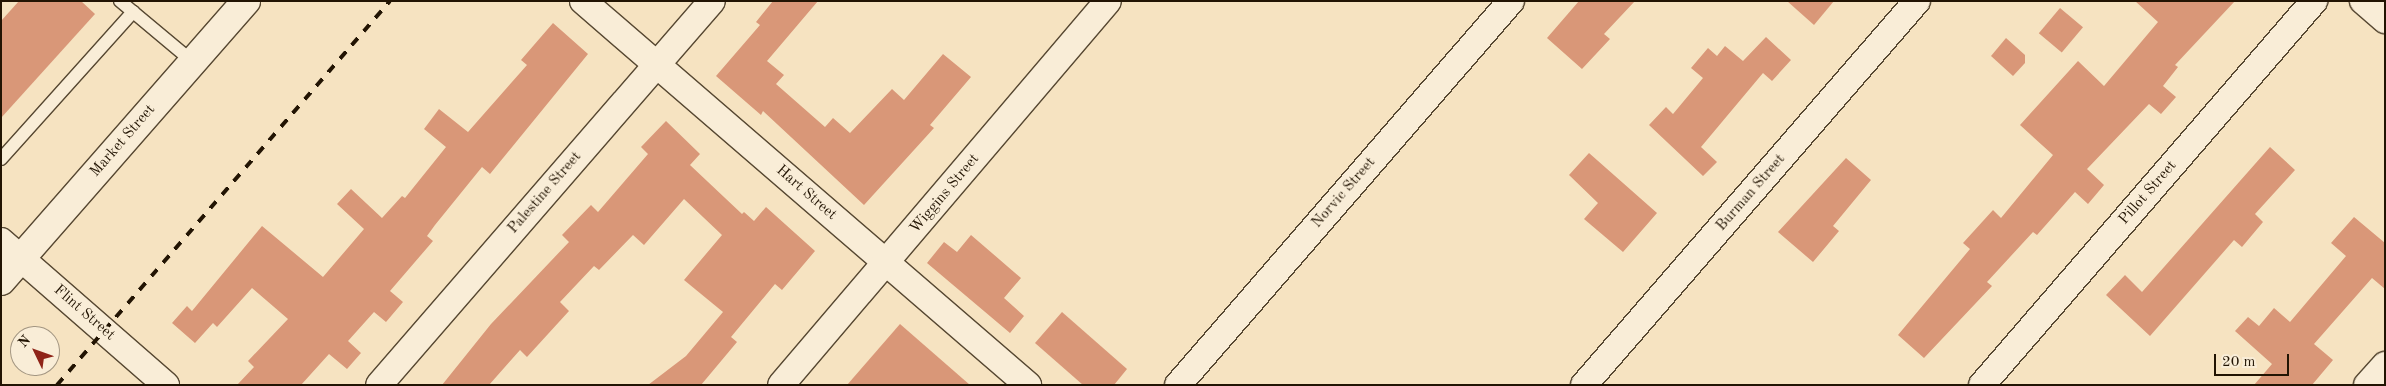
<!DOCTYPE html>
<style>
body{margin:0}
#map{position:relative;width:2386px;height:386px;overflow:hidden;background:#f6e3c1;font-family:"Old Standard TT",serif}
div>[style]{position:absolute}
.building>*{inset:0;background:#d99778;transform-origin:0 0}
.roads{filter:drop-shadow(1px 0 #574832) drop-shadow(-1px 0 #574832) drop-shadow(0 1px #574832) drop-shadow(0 -1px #574832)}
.lane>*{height:12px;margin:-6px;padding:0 6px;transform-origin:6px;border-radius:6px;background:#f9edd7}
.street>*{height:26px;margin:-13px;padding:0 13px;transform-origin:13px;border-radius:13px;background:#f9edd7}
.secondary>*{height:28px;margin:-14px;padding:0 14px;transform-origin:14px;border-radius:14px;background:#f9edd7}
.rail>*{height:4px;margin-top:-2px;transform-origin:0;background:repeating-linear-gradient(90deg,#221403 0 9px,transparent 0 18px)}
span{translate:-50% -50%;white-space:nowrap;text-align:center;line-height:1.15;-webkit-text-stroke:4.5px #f9edd7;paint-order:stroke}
.street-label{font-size:15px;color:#221403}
.frame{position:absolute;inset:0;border:2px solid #221403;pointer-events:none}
.north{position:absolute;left:10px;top:326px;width:50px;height:50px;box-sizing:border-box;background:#f9edd7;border:1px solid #a39682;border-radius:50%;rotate:312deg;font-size:14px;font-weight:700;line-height:20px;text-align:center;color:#221403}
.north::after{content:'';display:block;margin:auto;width:18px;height:22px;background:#8f2418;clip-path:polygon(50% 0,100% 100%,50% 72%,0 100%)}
.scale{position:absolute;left:2214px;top:354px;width:75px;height:22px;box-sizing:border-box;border:2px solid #221403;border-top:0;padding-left:6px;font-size:15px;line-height:18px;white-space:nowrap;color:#221403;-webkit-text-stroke:4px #f9edd7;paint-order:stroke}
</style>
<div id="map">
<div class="building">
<div style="clip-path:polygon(19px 1px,81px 1px,95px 14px,1px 118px,1px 21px)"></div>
<div style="clip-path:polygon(773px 1px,818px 1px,767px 61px,784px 75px,776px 84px,825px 127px,833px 118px,850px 133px,892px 89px,904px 100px,943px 54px,971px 77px,930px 125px,934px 128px,864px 205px,763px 111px,761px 115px,716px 76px,760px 25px,756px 22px)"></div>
<div style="clip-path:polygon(1579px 1px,1635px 1px,1604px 34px,1610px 39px,1582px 69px,1547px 38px)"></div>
<div style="clip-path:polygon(1787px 1px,1834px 1px,1814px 25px)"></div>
<div style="clip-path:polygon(2135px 1px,2235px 1px,2175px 65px,2178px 67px,2163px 86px,2176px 97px,2161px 114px,2149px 104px,2087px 169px,2104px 185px,2088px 204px,2075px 192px,2037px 235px,2033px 232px,1987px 282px,1992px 286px,1924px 358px,1898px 335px,1970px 249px,1963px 243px,1993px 210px,2001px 218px,2053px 155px,2020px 125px,2078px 61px,2104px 86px,2158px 22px)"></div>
<div style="left:2060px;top:8px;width:30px;height:33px;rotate:40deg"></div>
<div style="clip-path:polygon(553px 23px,588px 54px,490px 174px,482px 167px,435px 225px,427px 236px,433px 241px,390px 291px,403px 302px,386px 322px,374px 312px,348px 341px,361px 353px,347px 369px,329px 354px,301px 385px,237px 385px,254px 367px,248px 361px,288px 319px,252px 288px,217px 327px,213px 323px,195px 343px,172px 323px,187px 306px,192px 311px,262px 226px,323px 277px,364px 229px,337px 204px,351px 189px,382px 218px,402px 196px,405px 198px,446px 147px,424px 129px,439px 109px,468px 132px,527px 65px,521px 60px)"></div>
<div style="clip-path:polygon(1766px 37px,1791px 60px,1772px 81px,1763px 73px,1701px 147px,1717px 162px,1703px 176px,1649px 125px,1666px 107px,1673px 114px,1703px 78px,1691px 68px,1708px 48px,1717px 56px,1725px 46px,1743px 61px)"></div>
<div style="clip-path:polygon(2006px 38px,2025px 55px,2025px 63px,2013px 76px,1991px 56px)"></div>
<div style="clip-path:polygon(666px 121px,700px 154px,690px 165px,742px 214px,744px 212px,754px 221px,766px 207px,815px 251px,782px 290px,775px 284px,731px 337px,737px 342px,701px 385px,648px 385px,686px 356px,723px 312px,684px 280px,722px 235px,684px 199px,644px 245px,633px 235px,599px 270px,594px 266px,560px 302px,569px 311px,527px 357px,520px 350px,489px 385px,442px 385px,491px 324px,569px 242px,562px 235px,591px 205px,598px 212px,648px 154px,641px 147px)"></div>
<div style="clip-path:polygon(2270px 147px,2295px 170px,2255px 214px,2263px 222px,2242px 247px,2234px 240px,2150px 336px,2106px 295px,2125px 275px,2142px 292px)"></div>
<div style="clip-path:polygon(1589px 153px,1657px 213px,1623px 252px,1584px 219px,1598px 203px,1569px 175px)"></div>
<div style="clip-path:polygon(1846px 158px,1871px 180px,1833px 226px,1839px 231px,1813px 262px,1778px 232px)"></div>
<div style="clip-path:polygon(2354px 217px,2385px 243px,2385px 289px,2372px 278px,2314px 344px,2333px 360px,2312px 385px,2254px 385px,2272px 364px,2235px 331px,2248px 317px,2259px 326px,2274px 308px,2290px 322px,2346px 256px,2331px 243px)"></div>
<div style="clip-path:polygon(971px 235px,1021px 278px,1004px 298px,1024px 316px,1010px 333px,927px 263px,944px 242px,957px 252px)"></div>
<div style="clip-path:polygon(1062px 312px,1127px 369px,1114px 385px,1083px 385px,1035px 343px)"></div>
<div style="clip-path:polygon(900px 324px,970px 385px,847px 385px)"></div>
</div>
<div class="roads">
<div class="lane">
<div style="left:120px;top:1px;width:95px;rotate:39.9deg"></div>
<div style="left:1px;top:159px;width:198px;rotate:-48.1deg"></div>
</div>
<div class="street">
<div style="left:583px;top:1px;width:588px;rotate:40.79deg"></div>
<div style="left:2363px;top:1px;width:29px;rotate:41deg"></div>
<div style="left:1px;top:241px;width:219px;rotate:41.1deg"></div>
<div style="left:379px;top:385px;width:508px;rotate:-49.07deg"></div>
<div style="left:781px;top:385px;width:504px;rotate:-49.58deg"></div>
<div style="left:1178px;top:385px;width:508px;rotate:-49.07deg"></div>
<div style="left:1584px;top:385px;width:508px;rotate:-49.07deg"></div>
<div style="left:1982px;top:385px;width:508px;rotate:-49.15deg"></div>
<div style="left:2367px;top:385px;width:27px;rotate:-48deg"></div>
</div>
<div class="secondary">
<div style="left:1px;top:281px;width:372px;rotate:-48.8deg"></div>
</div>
</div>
<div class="rail">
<div style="left:57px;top:385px;width:508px;rotate:-49.07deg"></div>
</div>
<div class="street-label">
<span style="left:123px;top:141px;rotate:-49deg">Market Street</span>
<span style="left:545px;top:193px;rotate:-49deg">Palestine Street</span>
<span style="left:806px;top:193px;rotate:41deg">Hart Street</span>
<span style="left:1344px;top:193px;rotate:-49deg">Norvic Street</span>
<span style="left:1751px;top:193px;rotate:-49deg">Burman Street</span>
<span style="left:2148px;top:193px;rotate:-49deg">Pillot Street</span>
<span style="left:945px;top:194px;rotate:-50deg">Wiggins Street</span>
<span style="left:84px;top:313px;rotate:41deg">Flint Street</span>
</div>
<div class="frame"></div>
<div class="north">N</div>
<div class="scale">20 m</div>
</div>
